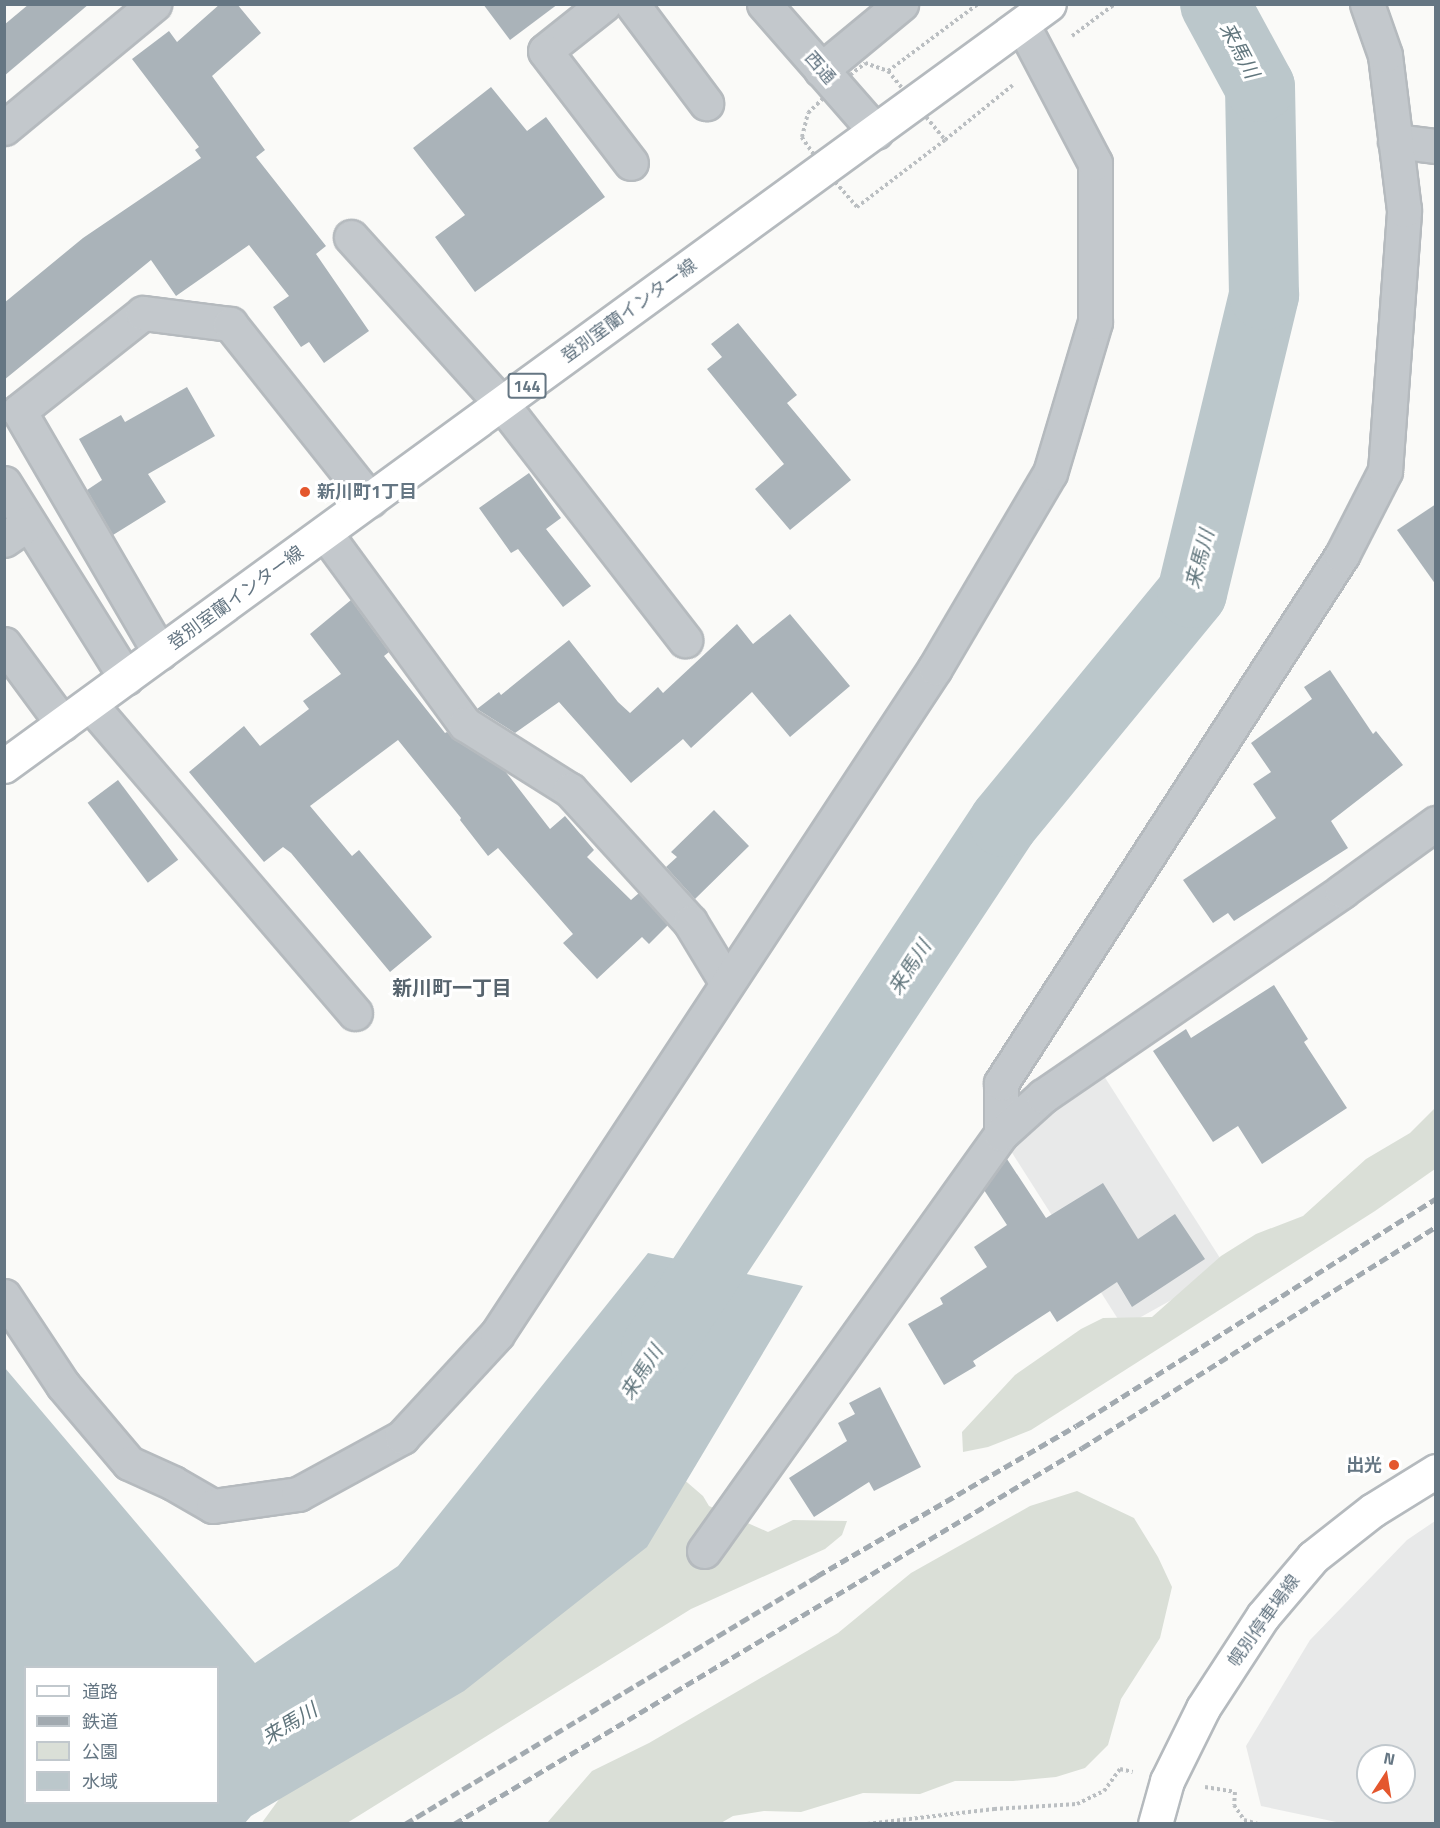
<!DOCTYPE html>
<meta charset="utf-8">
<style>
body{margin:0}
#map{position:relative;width:1440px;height:1828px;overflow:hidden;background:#fafaf8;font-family:"Titillium Web","Noto Sans JP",sans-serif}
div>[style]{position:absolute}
.built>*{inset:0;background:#e8e9e9}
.green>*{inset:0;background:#dadfd7}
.water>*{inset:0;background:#bbc7cb}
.river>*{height:70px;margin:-35px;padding:0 35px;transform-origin:35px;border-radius:35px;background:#bbc7cb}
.building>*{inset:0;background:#aab3b9;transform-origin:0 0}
.path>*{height:4px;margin-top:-2px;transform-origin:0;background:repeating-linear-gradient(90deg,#bbbfc2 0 3px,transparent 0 6px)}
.roads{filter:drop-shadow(2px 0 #b5babe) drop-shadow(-2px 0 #b5babe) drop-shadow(0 2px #b5babe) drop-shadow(0 -2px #b5babe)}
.minor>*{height:33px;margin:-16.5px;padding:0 16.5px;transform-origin:16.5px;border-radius:16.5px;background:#c3c8cc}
.major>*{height:33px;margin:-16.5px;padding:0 16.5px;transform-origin:16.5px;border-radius:16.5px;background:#fff}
.rail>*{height:4.5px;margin-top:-2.25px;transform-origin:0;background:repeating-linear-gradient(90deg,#a2aab0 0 9px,transparent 0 13.5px)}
.dots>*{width:16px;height:16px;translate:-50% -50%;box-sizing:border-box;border:3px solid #fff;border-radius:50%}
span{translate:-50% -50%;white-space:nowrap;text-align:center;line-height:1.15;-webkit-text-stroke:6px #fff;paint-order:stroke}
.shield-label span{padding:2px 4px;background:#fff;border:2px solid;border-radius:4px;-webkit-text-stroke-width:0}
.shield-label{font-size:16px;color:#657683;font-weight:700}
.street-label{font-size:18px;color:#657683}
.poi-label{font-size:18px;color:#657683;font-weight:700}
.left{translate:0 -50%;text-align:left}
.right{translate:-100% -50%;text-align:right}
.water-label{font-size:20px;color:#60757c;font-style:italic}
.neighbourhood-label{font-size:20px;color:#57646e;font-weight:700}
.frame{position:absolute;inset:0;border:6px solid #657683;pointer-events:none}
.legend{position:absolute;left:24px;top:1666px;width:195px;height:138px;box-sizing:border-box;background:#fff;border:2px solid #c1c8cd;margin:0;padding:8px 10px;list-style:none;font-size:18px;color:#657683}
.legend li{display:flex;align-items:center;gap:12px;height:30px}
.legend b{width:30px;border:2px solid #c1c8cd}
.north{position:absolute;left:1356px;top:1744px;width:60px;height:60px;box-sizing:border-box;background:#fff;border:2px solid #c1c8cd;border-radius:50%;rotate:12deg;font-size:16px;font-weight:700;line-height:24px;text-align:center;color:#657683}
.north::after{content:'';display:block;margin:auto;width:21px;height:27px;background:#e4572e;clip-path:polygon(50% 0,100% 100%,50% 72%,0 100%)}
</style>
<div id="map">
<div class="built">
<div style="clip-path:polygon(1104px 1076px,1227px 1269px,1123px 1327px,1009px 1148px,1022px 1131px)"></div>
<div style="clip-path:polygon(evenodd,1435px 1521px,1435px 1823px,1341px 1823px,1261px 1806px,1246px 1746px,1310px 1640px,1407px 1540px,1435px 1521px,1368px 1756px,1404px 1756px,1404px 1792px,1368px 1792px,1368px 1756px)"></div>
</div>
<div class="green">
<div style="clip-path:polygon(1435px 1108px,1435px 1169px,1375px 1211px,1031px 1430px,988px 1447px,963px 1452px,962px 1432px,1015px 1375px,1081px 1329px,1103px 1318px,1152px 1317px,1221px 1256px,1256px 1234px,1303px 1216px,1366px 1159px,1410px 1133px)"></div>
<div style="clip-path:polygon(674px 1471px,703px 1496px,709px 1506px,768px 1532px,793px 1520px,847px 1521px,842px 1535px,825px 1549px,691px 1609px,347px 1823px,261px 1824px,307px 1761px)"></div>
<div style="clip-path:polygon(1077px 1491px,1134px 1518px,1158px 1557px,1172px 1587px,1160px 1638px,1121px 1699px,1108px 1745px,1085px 1768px,1056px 1777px,1013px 1781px,955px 1781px,920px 1794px,863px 1793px,801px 1812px,764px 1811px,733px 1816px,721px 1823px,547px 1823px,592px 1771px,649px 1743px,838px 1633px,911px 1573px,1030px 1506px)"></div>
</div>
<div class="water">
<div style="clip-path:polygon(evenodd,648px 1253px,803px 1286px,647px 1547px,464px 1691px,251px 1816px,245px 1823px,5px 1823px,5px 1368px,255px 1663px,398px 1566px,648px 1253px,26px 1668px,218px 1668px,218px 1802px,26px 1802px,26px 1668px)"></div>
</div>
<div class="river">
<div style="left:656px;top:1348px;width:631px;rotate:-56.51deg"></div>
<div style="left:1004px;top:822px;width:296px;rotate:-50.6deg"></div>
<div style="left:1192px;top:593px;width:307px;rotate:-76.4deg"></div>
<div style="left:1264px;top:295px;width:208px;rotate:-91.1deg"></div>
<div style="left:1260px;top:87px;width:94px;rotate:-118.5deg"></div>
</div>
<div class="building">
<div style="clip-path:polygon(29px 4px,89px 4px,4px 76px,4px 25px)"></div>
<div style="clip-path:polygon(220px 4px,237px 4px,261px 33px,212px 76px,265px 150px,256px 157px,326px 246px,316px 254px,369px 331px,324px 363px,309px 342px,301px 347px,273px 307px,289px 296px,249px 245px,176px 296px,151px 260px,4px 380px,4px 303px,83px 238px,201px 158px,195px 150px,199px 147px,132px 59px,169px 31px,177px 42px)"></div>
<div style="clip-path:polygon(483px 4px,558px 4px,510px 40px)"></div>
<div style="clip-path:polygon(491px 87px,527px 131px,546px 117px,605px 197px,475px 292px,435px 237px,465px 215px,413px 148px)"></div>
<div style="clip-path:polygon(738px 323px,797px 395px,787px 403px,851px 480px,790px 530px,755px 489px,784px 464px,707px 369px,722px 357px,711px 344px)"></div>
<div style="clip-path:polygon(187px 387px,215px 436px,148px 474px,166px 502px,113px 535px,87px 490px,102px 480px,79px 439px,121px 415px,125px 422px)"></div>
<div style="clip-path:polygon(529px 473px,561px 518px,546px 529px,591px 586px,563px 607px,518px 549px,511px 553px,479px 508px)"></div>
<div style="clip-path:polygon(1436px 504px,1436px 585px,1397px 530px)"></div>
<div style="clip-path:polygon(351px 600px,389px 652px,384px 656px,445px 733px,447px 732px,455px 740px,505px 771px,550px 829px,565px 816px,594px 850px,587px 857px,631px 900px,639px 893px,668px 925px,649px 944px,642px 937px,597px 979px,563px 943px,573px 934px,498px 848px,488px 856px,460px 820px,461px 818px,398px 740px,310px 806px,352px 856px,359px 850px,432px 937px,390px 972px,291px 853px,283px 847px,264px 862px,189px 772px,244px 726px,260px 746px,309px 709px,303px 701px,341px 674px,310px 634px)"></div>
<div style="clip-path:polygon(790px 614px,850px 686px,790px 737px,752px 692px,691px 748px,683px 739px,631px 783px,559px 702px,515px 733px,477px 709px,499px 692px,501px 695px,569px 640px,618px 702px,630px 713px,658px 687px,663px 693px,737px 624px,753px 644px)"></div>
<div style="clip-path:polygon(1330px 670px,1373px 734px,1376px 731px,1403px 765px,1331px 821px,1348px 848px,1234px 921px,1228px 913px,1213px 923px,1183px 880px,1276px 818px,1253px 784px,1271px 772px,1251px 743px,1312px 699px,1304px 687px)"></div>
<div style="left:118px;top:780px;width:100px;height:38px;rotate:53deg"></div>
<div style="clip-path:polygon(714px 810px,749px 846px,695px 899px,666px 867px,677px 857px,671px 852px)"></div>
<div style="clip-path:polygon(1274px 985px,1308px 1039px,1304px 1042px,1347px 1108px,1262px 1164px,1238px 1126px,1213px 1142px,1153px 1051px,1186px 1029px,1191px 1038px)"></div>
<div style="clip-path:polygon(1007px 1159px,1046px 1218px,1103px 1183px,1138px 1239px,1175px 1214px,1205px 1259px,1132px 1307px,1117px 1282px,1057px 1322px,1050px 1311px,973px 1361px,976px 1366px,944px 1385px,908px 1324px,943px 1304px,940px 1298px,987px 1267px,974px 1247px,1007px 1225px,984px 1190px)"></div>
<div style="clip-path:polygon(880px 1387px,921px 1467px,874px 1491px,869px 1482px,814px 1517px,789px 1478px,847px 1441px,838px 1423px,855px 1414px,849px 1403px)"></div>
</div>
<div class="path">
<div style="left:1072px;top:36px;width:54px;rotate:-36.7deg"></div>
<div style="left:865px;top:63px;width:24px;rotate:19deg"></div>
<div style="left:888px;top:71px;width:89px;rotate:50.4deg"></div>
<div style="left:945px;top:140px;width:111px;rotate:142.7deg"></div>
<div style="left:857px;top:207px;width:50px;rotate:-131deg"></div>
<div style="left:824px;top:169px;width:39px;rotate:-125deg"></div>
<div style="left:802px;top:137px;width:25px;rotate:-76deg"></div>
<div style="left:808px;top:113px;width:39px;rotate:-44deg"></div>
<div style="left:836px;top:86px;width:37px;rotate:-38deg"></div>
<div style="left:888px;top:71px;width:112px;rotate:-36.7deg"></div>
<div style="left:945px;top:140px;width:87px;rotate:-39deg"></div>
<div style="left:1205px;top:1787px;width:30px;rotate:9deg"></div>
<div style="left:1235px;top:1792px;width:13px;rotate:94deg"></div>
<div style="left:1234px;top:1805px;width:18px;rotate:56deg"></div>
<div style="left:1244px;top:1820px;width:15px;rotate:16deg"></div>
<div style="left:867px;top:1824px;width:128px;rotate:-6.7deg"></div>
<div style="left:994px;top:1809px;width:83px;rotate:-3.4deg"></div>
<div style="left:1077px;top:1804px;width:30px;rotate:-26deg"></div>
<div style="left:1104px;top:1791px;width:27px;rotate:-54deg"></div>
<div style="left:1120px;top:1769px;width:13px;rotate:13deg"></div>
</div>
<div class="roads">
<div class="minor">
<div style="left:604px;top:4px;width:75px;rotate:141.5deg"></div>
<div style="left:545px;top:51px;width:141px;rotate:52.5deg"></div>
<div style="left:632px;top:4px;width:124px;rotate:53.2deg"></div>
<div style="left:764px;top:4px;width:170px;rotate:48.8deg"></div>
<div style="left:821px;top:70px;width:104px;rotate:-39.5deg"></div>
<div style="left:4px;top:128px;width:195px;rotate:-39.6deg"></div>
<div style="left:1395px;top:141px;width:41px;rotate:7deg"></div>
<div style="left:351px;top:237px;width:225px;rotate:47.9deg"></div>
<div style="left:502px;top:404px;width:299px;rotate:52.2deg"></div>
<div style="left:4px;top:483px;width:230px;rotate:58deg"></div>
<div style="left:325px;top:533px;width:237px;rotate:53.8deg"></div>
<div style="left:465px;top:724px;width:124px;rotate:32.2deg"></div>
<div style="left:570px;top:790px;width:178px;rotate:47.7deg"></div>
<div style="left:690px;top:922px;width:71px;rotate:58.8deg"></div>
<div style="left:4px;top:540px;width:29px;rotate:-35deg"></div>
<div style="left:4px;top:644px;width:99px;rotate:53.6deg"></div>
<div style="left:160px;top:653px;width:280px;rotate:-120.2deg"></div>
<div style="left:19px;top:411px;width:158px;rotate:-38.3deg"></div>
<div style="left:143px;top:313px;width:88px;rotate:7.2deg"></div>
<div style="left:230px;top:324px;width:225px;rotate:51.5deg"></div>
<div style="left:90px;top:704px;width:407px;rotate:49.4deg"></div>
<div style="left:1001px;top:1134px;width:51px;rotate:-90deg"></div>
<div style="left:1001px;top:1083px;width:629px;rotate:-57.14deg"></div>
<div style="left:1342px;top:555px;width:94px;rotate:-62.9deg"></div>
<div style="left:1385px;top:471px;width:262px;rotate:-85.8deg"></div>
<div style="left:1404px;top:210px;width:156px;rotate:-97deg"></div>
<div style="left:1385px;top:55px;width:54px;rotate:-109.4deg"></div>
<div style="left:4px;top:1296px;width:107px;rotate:56.5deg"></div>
<div style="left:63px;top:1385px;width:102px;rotate:49.8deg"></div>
<div style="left:129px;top:1463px;width:48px;rotate:24.4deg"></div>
<div style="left:173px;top:1483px;width:46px;rotate:29.9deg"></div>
<div style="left:213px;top:1506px;width:86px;rotate:-8deg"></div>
<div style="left:298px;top:1494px;width:119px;rotate:-28.7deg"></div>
<div style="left:402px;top:1437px;width:140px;rotate:-47.3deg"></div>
<div style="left:497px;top:1334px;width:797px;rotate:-56.67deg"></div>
<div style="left:935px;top:668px;width:226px;rotate:-59.5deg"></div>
<div style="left:1050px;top:473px;width:158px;rotate:-73.4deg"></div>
<div style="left:1095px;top:322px;width:159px;rotate:-90deg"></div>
<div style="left:1095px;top:163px;width:157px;rotate:-117.7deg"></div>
<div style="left:704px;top:1551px;width:512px;rotate:-54.54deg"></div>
<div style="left:1001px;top:1134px;width:57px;rotate:-42.1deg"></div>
<div style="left:1043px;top:1096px;width:363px;rotate:-34.4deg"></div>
<div style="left:1342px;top:891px;width:116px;rotate:-35.9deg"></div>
</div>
<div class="major">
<div style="left:4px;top:766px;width:1293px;rotate:-36.1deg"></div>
<div style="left:1155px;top:1824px;width:45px;rotate:-74.4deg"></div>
<div style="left:1167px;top:1781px;width:81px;rotate:-63.7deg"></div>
<div style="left:1203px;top:1708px;width:110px;rotate:-56.9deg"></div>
<div style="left:1263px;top:1616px;width:77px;rotate:-49.7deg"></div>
<div style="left:1313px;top:1557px;width:76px;rotate:-38.1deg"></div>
<div style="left:1373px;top:1510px;width:74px;rotate:-31.8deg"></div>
</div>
</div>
<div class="rail">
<div style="left:405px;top:1824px;width:481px;rotate:-31deg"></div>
<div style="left:817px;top:1576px;width:299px;rotate:-30.1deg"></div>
<div style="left:1076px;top:1426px;width:426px;rotate:-32.3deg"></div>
<div style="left:454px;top:1824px;width:732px;rotate:-30.91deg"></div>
<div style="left:1082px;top:1448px;width:417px;rotate:-32deg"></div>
</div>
<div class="dots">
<div style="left:305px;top:492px;background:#e4572e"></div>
<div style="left:1394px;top:1465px;background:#e4572e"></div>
</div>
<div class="shield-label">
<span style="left:527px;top:386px">144</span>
</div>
<div class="street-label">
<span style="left:820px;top:68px;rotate:49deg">西通</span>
<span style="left:629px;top:311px;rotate:-36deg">登別室蘭インター線</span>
<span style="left:236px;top:598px;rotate:-36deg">登別室蘭インター線</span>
<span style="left:1264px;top:1621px;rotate:-54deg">幌別停車場線</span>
</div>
<div class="poi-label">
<span class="left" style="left:317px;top:492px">新川町1丁目</span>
<span class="right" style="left:1382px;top:1465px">出光</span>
</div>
<div class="water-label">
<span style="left:1240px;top:50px;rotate:62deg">来馬川</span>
<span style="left:1199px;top:559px;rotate:-75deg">来馬川</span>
<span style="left:909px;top:967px;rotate:-57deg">来馬川</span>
<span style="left:641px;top:1372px;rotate:-57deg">来馬川</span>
<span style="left:289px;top:1723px;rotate:-31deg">来馬川</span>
</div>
<div class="neighbourhood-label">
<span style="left:452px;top:987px">新川町一丁目</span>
</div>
<div class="frame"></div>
<ul class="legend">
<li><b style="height:8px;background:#fff"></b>道路</li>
<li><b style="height:8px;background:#a2aab0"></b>鉄道</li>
<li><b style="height:16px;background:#dadfd7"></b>公園</li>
<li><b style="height:16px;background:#bbc7cb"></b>水域</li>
</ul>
<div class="north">N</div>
</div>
